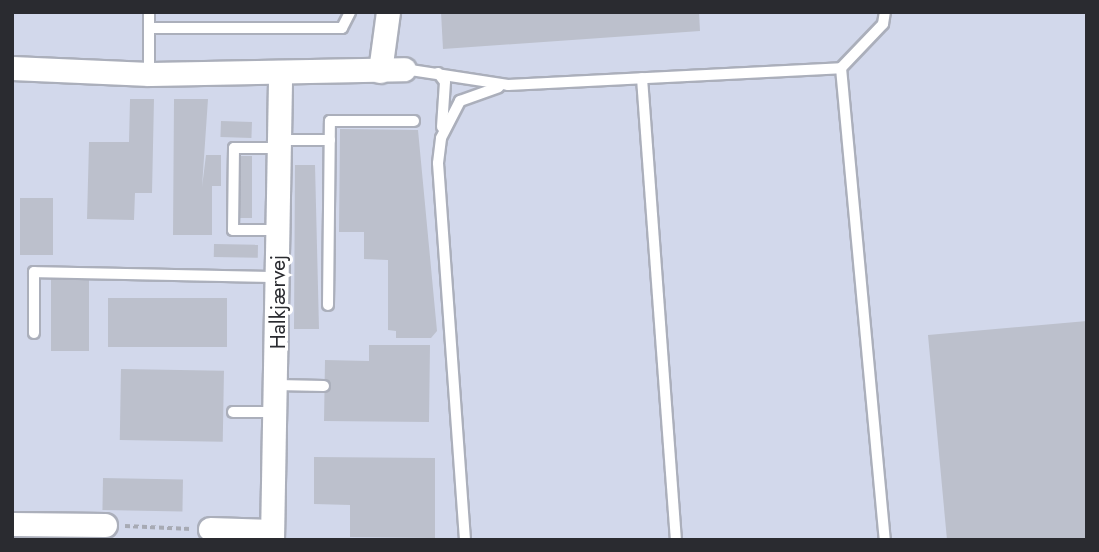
<!DOCTYPE html>
<meta charset="utf-8">
<style>
body{margin:0}
#map{position:relative;width:1099px;height:552px;overflow:hidden;background:#e0e4f1;font-family:Jost,sans-serif}
div>[style]{position:absolute}
.built>*{inset:0;background:#d2d8eb;transform-origin:0 0}
.building>*{inset:0;background:#bcc0cc;transform-origin:0 0}
.path>*{height:3.5px;margin-top:-1.75px;transform-origin:0;background:repeating-linear-gradient(90deg,#a7aab4 0 5px,transparent 0 8.5px)}
.roads{filter:drop-shadow(2px 0 #abafbb) drop-shadow(-2px 0 #abafbb) drop-shadow(0 2px #abafbb) drop-shadow(0 -2px #abafbb)}
.lane>*{height:10px;margin:-5px;padding:0 5px;transform-origin:5px;border-radius:5px;background:#fff}
.street>*{height:23px;margin:-11.5px;padding:0 11.5px;transform-origin:11.5px;border-radius:11.5px;background:#fff}
span{translate:-50% -50%;white-space:nowrap;text-align:center;line-height:1.15;-webkit-text-stroke:6px #fff;paint-order:stroke}
.street-label{font-size:21px;color:#2a2b30}
.frame{position:absolute;inset:0;border:14px solid #2a2b30;pointer-events:none}
</style>
<div id="map">
<div class="built">
<div style="left:12px;top:12px;width:1075px;height:528px"></div>
</div>
<div class="building">
<div style="clip-path:polygon(441px 12px,699px 12px,700px 31px,443px 49px)"></div>
<div style="clip-path:polygon(130px 99px,154px 99px,152px 193px,135px 193px,134px 220px,87px 219px,89px 142px,129px 142px)"></div>
<div style="clip-path:polygon(174px 99px,208px 99px,202px 187px,206px 155px,221px 155px,221px 186px,212px 186px,212px 235px,173px 235px)"></div>
<div style="left:221px;top:121px;width:31px;height:16px;rotate:2deg"></div>
<div style="clip-path:polygon(340px 129px,418px 130px,437px 331px,431px 338px,396px 338px,396px 331px,388px 330px,388px 260px,364px 259px,364px 232px,339px 232px)"></div>
<div style="left:239px;top:156px;width:13px;height:62px"></div>
<div style="clip-path:polygon(295px 165px,315px 165px,319px 329px,294px 329px)"></div>
<div style="left:20px;top:198px;width:33px;height:57px"></div>
<div style="left:214px;top:244px;width:44px;height:13px;rotate:1deg"></div>
<div style="left:51px;top:278px;width:38px;height:73px"></div>
<div style="left:108px;top:298px;width:119px;height:49px"></div>
<div style="clip-path:polygon(1087px 321px,1087px 540px,947px 540px,928px 335px)"></div>
<div style="clip-path:polygon(369px 345px,430px 345px,429px 422px,324px 421px,325px 360px,369px 361px)"></div>
<div style="left:121px;top:369px;width:103px;height:71px;rotate:1deg"></div>
<div style="clip-path:polygon(314px 457px,435px 458px,435px 538px,350px 537px,350px 505px,314px 504px)"></div>
<div style="left:103px;top:478px;width:80px;height:32px;rotate:1deg"></div>
</div>
<div class="path">
<div style="left:125px;top:526px;width:66px;rotate:2.6deg"></div>
</div>
<div class="roads">
<div class="lane">
<div style="left:149px;top:28px;width:193px"></div>
<div style="left:342px;top:28px;width:18px;rotate:-63deg"></div>
<div style="left:841px;top:68px;width:474px;rotate:84.7deg"></div>
<div style="left:404px;top:69px;width:105px;rotate:8.7deg"></div>
<div style="left:508px;top:85px;width:333px;rotate:-2.9deg"></div>
<div style="left:841px;top:68px;width:61px;rotate:-46.3deg"></div>
<div style="left:883px;top:24px;width:12px;rotate:-81deg"></div>
<div style="left:438px;top:73px;width:11px;rotate:52deg"></div>
<div style="left:445px;top:82px;width:45px;rotate:93.8deg"></div>
<div style="left:149px;top:74px;width:62px;rotate:-90deg"></div>
<div style="left:642px;top:78px;width:463px;rotate:85.8deg"></div>
<div style="left:279px;top:140px;width:51px"></div>
<div style="left:278px;top:230px;width:45px;rotate:180deg"></div>
<div style="left:233px;top:230px;width:82px;rotate:-89.3deg"></div>
<div style="left:234px;top:148px;width:45px"></div>
<div style="left:328px;top:305px;width:184px;rotate:-89.4deg"></div>
<div style="left:330px;top:121px;width:84px"></div>
<div style="left:34px;top:333px;width:61px;rotate:-90deg"></div>
<div style="left:34px;top:272px;width:244px;rotate:1.2deg"></div>
<div style="left:277px;top:385px;width:47px;rotate:1.2deg"></div>
<div style="left:233px;top:412px;width:41px"></div>
<div style="left:465px;top:540px;width:378px;rotate:-94.1deg"></div>
<div style="left:438px;top:163px;width:25px;rotate:-83deg"></div>
<div style="left:441px;top:138px;width:42px;rotate:-62.8deg"></div>
<div style="left:460px;top:101px;width:41px;rotate:-19.7deg"></div>
</div>
<div class="street">
<div style="left:12px;top:68px;width:137px;rotate:2.5deg"></div>
<div style="left:149px;top:74px;width:255px;rotate:-1.1deg"></div>
<div style="left:380px;top:71px;width:60px;rotate:-82.3deg"></div>
<div style="left:12px;top:524px;width:93px;rotate:0.6deg"></div>
<div style="left:210px;top:529px;width:62px;rotate:1.8deg"></div>
<div style="left:272px;top:540px;width:468px;rotate:-89deg"></div>
</div>
</div>
<div class="street-label">
<span style="left:278px;top:302px;rotate:-90deg">Halkjærvej</span>
</div>
<div class="frame"></div>
</div>
